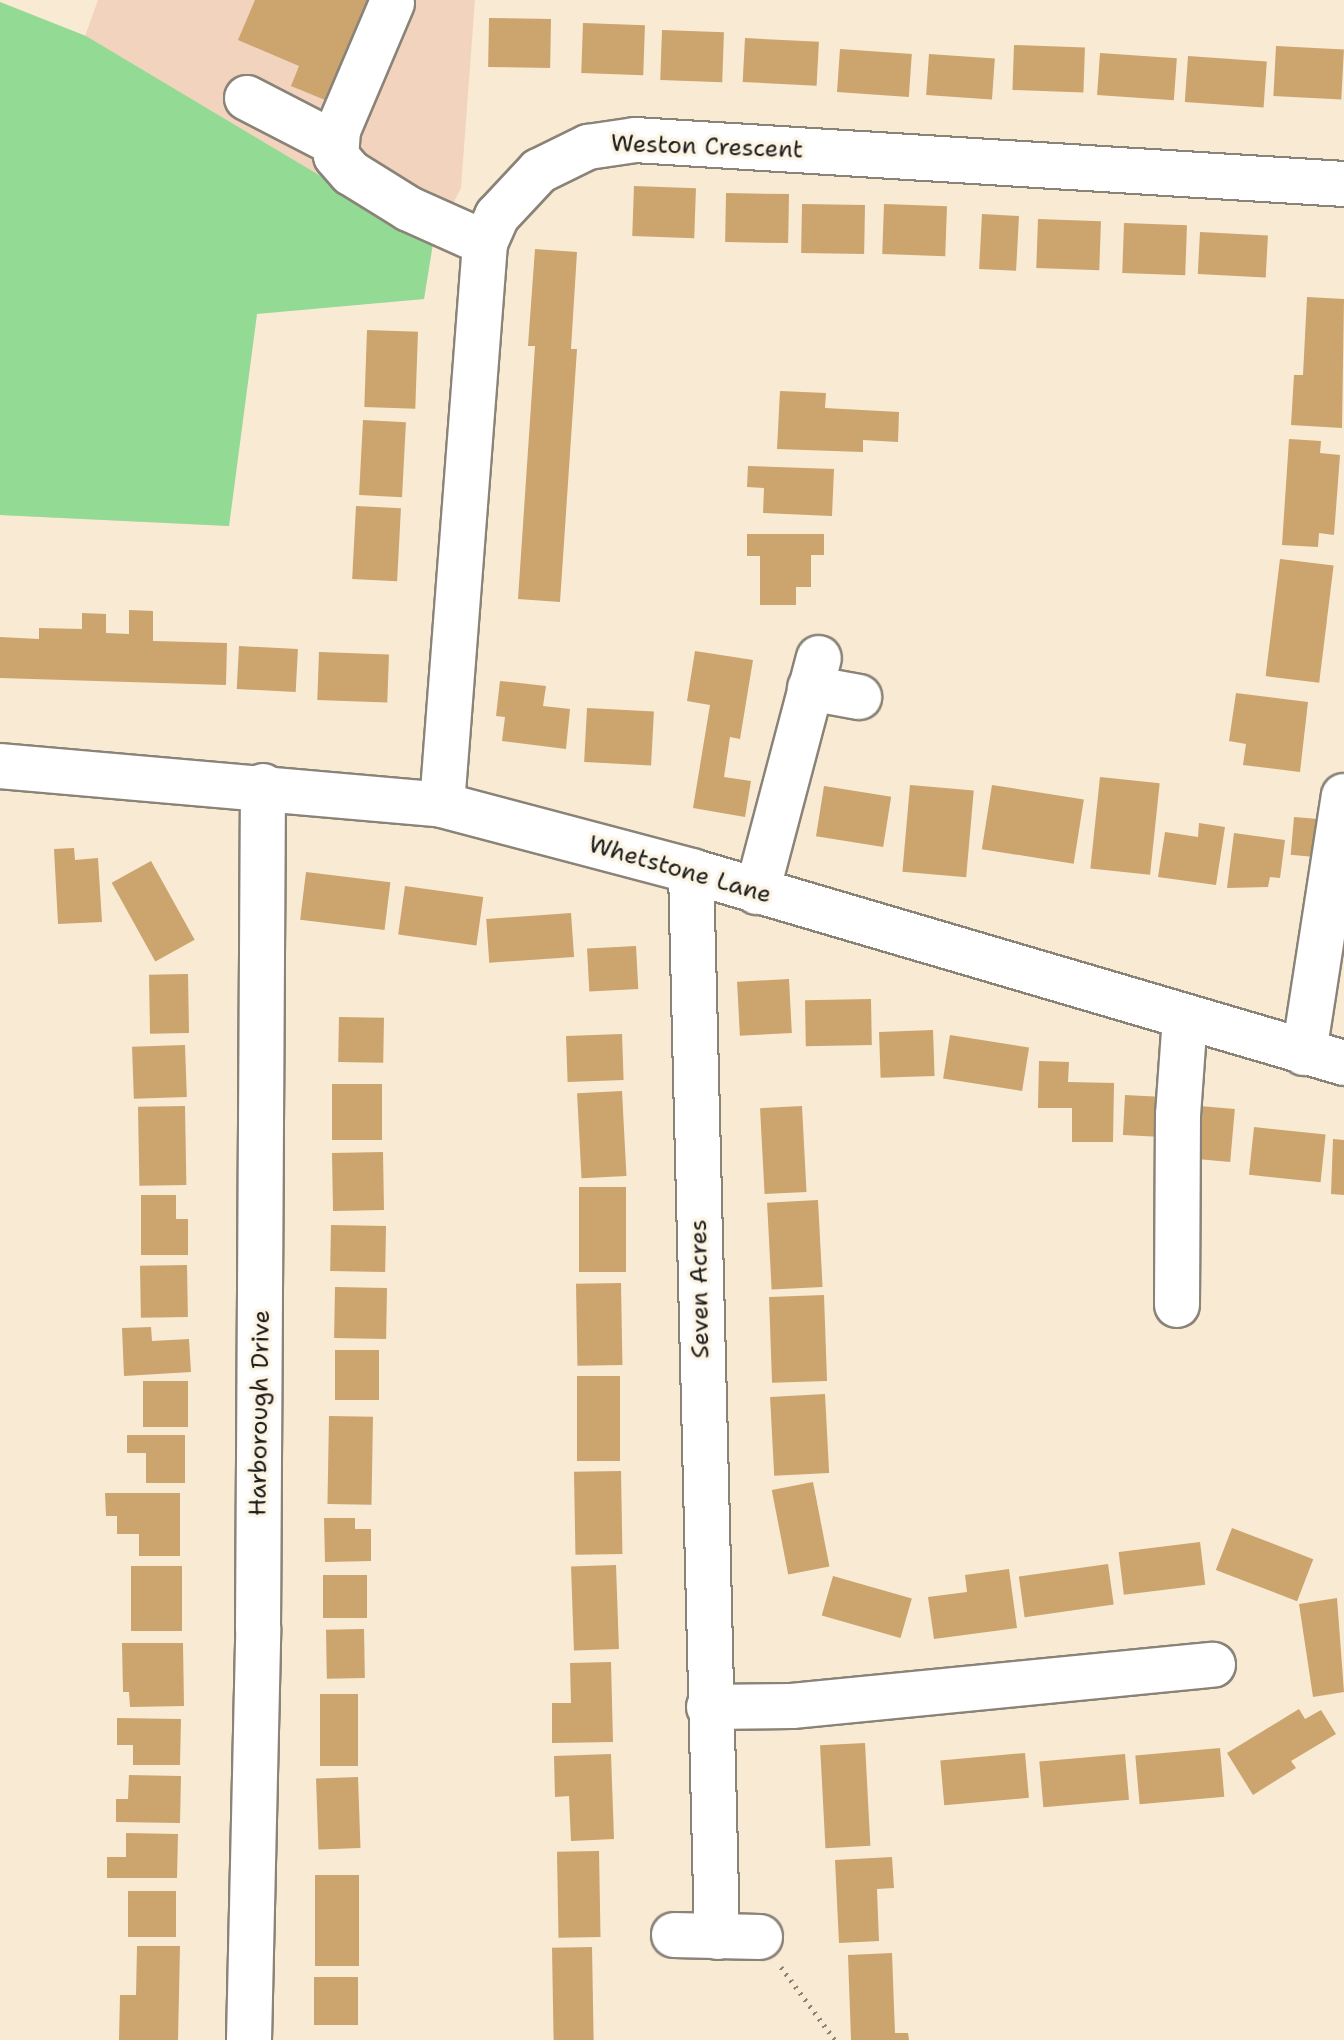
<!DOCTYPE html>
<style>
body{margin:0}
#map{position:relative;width:1344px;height:2040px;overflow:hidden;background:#f9ead4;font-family:"Shantell Sans",sans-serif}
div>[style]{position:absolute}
.built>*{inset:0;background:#f2d4be}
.green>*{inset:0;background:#93db95}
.building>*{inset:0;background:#cca46e;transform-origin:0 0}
.path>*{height:5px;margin-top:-2.5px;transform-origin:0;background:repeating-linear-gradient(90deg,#8a8378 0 2px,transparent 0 8px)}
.roads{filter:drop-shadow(2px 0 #8a8378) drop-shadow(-2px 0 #8a8378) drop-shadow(0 2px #8a8378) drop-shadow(0 -2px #8a8378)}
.minor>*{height:44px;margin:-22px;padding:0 22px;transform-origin:22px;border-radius:22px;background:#fff}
span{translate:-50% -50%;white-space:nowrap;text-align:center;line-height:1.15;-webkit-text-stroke:7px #fcf5e5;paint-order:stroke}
.street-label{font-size:24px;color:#1c1c1c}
</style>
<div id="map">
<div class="built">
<div style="clip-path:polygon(98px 0,475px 0,461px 188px,433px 243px,424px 299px,257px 313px,229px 526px,0 515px,0 2px,85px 36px)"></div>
</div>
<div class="green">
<div style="clip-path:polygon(0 2px,86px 36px,433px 243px,424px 299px,257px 314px,229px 526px,0 515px)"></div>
</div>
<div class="building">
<div style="clip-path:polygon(255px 0,367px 0,325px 100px,291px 86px,299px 66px,238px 40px)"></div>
<div style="left:489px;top:18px;width:62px;height:49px;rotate:1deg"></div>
<div style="left:583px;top:23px;width:62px;height:50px;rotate:2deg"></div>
<div style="left:662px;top:30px;width:62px;height:50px;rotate:2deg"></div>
<div style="left:745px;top:38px;width:74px;height:44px;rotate:3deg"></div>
<div style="left:1014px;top:45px;width:71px;height:45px;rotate:2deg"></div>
<div style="left:1276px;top:46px;width:68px;height:50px;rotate:3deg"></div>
<div style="left:840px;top:49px;width:72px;height:43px;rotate:4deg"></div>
<div style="left:1100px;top:53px;width:77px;height:42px;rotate:4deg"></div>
<div style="left:929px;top:54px;width:66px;height:41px;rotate:4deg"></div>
<div style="left:1188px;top:56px;width:79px;height:46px;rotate:4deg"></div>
<div style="left:634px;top:186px;width:62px;height:50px;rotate:2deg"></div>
<div style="left:726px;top:193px;width:63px;height:49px;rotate:1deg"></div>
<div style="left:802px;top:204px;width:63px;height:49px;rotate:1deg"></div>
<div style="left:884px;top:204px;width:63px;height:50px;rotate:2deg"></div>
<div style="left:982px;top:214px;width:37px;height:55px;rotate:3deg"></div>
<div style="left:1038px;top:219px;width:63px;height:49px;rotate:2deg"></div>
<div style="left:1124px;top:223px;width:63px;height:50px;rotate:2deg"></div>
<div style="left:1200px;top:232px;width:68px;height:42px;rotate:3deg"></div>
<div style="clip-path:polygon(535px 249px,577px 252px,571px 349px,577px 349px,560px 602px,518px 599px,535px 346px,528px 346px)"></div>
<div style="clip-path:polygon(1307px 297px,1344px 299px,1342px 428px,1291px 425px,1294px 375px,1303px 375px)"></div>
<div style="left:367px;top:330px;width:51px;height:77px;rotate:2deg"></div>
<div style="clip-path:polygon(780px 391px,826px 393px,825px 408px,899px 412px,898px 442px,863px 440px,863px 452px,777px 449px)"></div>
<div style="left:363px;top:420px;width:43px;height:75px;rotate:3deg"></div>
<div style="clip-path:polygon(1289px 439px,1321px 441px,1320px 453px,1340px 455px,1334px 535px,1319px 533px,1318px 547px,1282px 545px)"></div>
<div style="clip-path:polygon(748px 466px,834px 469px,832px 516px,763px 513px,764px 488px,747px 487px)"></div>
<div style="left:356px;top:506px;width:45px;height:73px;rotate:3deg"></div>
<div style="clip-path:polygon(747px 534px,824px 534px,824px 555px,811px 555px,811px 587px,796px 587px,796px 605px,760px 605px,760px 556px,747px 556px)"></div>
<div style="left:1280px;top:559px;width:54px;height:118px;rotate:7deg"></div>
<div style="clip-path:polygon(129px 610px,153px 611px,153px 641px,227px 643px,226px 685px,0 678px,0 637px,39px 639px,39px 628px,82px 629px,82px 613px,106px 614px,106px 633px,129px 634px)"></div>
<div style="left:239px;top:646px;width:59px;height:43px;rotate:3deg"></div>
<div style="clip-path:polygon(695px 651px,753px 660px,740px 739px,730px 737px,724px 777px,751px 781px,745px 817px,693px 808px,710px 705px,687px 701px)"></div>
<div style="left:319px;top:652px;width:70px;height:48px;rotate:2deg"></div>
<div style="clip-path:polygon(500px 681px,546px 686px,543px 706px,570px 709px,566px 749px,502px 741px,505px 717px,496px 716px)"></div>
<div style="clip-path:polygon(1236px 693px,1308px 702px,1300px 772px,1243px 765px,1246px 744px,1229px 741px)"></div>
<div style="left:587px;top:708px;width:67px;height:54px;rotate:3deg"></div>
<div style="left:1100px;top:777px;width:60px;height:92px;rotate:6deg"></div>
<div style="left:910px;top:785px;width:64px;height:87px;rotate:5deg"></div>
<div style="left:992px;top:785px;width:93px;height:65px;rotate:9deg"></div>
<div style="left:824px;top:786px;width:68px;height:51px;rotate:9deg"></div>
<div style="left:1294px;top:817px;width:24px;height:38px;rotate:5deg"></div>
<div style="clip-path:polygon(1199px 823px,1225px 827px,1216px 885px,1158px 877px,1165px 832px,1198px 837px)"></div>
<div style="clip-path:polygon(1234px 833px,1285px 840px,1280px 878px,1270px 877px,1268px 887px,1227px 888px)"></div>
<div style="clip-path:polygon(74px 848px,75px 860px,98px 858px,102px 922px,58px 924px,54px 849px)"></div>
<div style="left:151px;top:861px;width:90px;height:45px;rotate:61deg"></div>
<div style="left:306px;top:872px;width:85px;height:48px;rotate:7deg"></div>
<div style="left:405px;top:886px;width:79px;height:49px;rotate:8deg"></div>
<div style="left:571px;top:913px;width:44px;height:85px;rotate:86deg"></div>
<div style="left:636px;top:946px;width:43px;height:49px;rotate:87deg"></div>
<div style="left:188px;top:974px;width:59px;height:39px;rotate:89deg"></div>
<div style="left:789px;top:979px;width:54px;height:52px;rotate:87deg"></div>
<div style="left:871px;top:999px;width:46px;height:66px;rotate:89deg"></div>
<div style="left:339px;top:1017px;width:45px;height:45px;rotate:1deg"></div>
<div style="left:933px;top:1030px;width:46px;height:54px;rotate:88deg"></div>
<div style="left:622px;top:1034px;width:46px;height:56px;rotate:88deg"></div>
<div style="left:950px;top:1035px;width:80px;height:44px;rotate:9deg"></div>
<div style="left:185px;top:1045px;width:52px;height:53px;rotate:88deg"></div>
<div style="clip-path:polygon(1039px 1061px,1069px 1062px,1068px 1082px,1114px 1083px,1113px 1142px,1072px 1142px,1072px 1108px,1038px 1108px)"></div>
<div style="left:332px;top:1084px;width:50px;height:56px"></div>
<div style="left:622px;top:1091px;width:85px;height:45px;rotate:87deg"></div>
<div style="left:1125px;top:1095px;width:44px;height:40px;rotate:3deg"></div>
<div style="left:1188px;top:1105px;width:47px;height:53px;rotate:5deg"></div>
<div style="left:185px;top:1106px;width:79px;height:47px;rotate:89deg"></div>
<div style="left:802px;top:1106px;width:86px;height:42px;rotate:87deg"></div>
<div style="left:1254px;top:1127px;width:72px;height:48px;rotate:6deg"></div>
<div style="clip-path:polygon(1333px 1139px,1344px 1140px,1344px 1195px,1331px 1194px)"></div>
<div style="left:383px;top:1152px;width:58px;height:51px;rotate:89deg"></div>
<div style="left:626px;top:1187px;width:85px;height:47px;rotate:90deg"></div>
<div style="clip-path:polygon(141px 1195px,176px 1195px,176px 1219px,188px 1219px,188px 1255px,141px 1255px)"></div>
<div style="left:818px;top:1200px;width:87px;height:51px;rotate:87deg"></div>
<div style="left:331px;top:1225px;width:55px;height:46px;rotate:1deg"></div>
<div style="left:187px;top:1265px;width:52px;height:47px;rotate:89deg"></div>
<div style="left:621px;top:1283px;width:82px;height:45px;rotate:89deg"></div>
<div style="left:335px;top:1287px;width:52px;height:51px;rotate:1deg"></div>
<div style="left:824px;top:1295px;width:86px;height:55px;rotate:88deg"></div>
<div style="clip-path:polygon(151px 1327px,152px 1341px,189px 1339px,191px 1372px,124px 1376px,122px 1328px)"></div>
<div style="left:335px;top:1350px;width:44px;height:50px"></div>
<div style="left:577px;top:1376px;width:43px;height:85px"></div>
<div style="left:143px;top:1381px;width:45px;height:46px"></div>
<div style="left:825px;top:1394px;width:79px;height:55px;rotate:87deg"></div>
<div style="left:329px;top:1416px;width:44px;height:88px;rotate:1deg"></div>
<div style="clip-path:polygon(127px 1435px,185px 1435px,185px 1483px,146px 1483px,146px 1453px,127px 1453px)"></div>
<div style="left:621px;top:1471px;width:83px;height:47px;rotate:89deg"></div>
<div style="left:813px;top:1482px;width:86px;height:42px;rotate:79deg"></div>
<div style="clip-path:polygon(105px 1493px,180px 1493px,180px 1556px,139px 1556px,139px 1534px,117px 1534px,117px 1516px,106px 1516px)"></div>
<div style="clip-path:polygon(324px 1518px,355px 1518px,355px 1529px,371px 1529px,371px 1561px,325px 1562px)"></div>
<div style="left:1232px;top:1528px;width:87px;height:45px;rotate:21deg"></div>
<div style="left:1200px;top:1542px;width:43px;height:82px;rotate:83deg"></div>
<div style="left:1108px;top:1564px;width:41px;height:90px;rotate:82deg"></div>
<div style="left:616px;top:1565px;width:84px;height:45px;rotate:88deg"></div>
<div style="left:131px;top:1566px;width:51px;height:65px"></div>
<div style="clip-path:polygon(1009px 1569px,1017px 1628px,934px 1639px,928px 1597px,967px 1592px,965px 1575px)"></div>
<div style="left:323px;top:1575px;width:44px;height:43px"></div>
<div style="left:833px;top:1576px;width:82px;height:41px;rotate:16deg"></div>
<div style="clip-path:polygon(1337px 1598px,1344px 1692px,1313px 1697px,1299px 1604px)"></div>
<div style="left:364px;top:1629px;width:49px;height:38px;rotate:89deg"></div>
<div style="clip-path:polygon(122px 1643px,183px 1643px,184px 1706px,130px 1707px,129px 1692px,123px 1692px)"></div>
<div style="clip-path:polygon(611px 1662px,613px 1742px,552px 1743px,552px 1703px,571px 1703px,570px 1663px)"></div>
<div style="left:320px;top:1694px;width:38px;height:72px"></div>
<div style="clip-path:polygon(1299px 1709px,1305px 1719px,1321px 1710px,1336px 1734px,1291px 1761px,1296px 1768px,1253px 1795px,1227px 1753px)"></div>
<div style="clip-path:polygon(117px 1718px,181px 1719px,180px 1765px,133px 1765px,133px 1745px,117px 1745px)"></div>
<div style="left:865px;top:1743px;width:103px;height:45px;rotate:87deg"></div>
<div style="left:1220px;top:1748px;width:49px;height:85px;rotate:85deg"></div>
<div style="left:1025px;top:1753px;width:45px;height:85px;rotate:85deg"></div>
<div style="clip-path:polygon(611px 1754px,614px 1839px,571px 1841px,569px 1796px,555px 1797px,554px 1756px)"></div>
<div style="left:1125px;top:1754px;width:46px;height:86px;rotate:85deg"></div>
<div style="clip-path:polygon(129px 1775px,181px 1776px,180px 1823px,116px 1822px,116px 1799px,128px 1799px)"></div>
<div style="left:358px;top:1777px;width:71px;height:42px;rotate:88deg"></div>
<div style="clip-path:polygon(126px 1833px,178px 1834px,177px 1878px,107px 1878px,107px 1857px,126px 1857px)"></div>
<div style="left:599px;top:1851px;width:86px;height:42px;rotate:89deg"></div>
<div style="clip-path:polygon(892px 1857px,894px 1888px,877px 1889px,879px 1941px,839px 1943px,835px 1860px)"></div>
<div style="left:315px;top:1875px;width:44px;height:91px"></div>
<div style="left:128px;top:1891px;width:48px;height:46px"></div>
<div style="clip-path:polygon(137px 1946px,180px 1946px,178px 2040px,119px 2040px,120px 1995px,136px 1995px)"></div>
<div style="left:592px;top:1947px;width:93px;height:40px;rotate:89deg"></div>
<div style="clip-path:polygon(892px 1953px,895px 2033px,908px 2033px,909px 2040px,851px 2040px,848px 1955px)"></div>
<div style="left:314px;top:1977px;width:44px;height:48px"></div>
</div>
<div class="path">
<div style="left:781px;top:1967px;width:91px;rotate:53.5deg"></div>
</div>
<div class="roads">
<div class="minor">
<div style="left:392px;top:3px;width:138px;rotate:113deg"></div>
<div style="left:338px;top:130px;width:26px;rotate:94deg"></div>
<div style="left:336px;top:156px;width:23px;rotate:49deg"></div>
<div style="left:351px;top:173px;width:68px;rotate:31.8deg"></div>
<div style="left:409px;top:209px;width:83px;rotate:24.1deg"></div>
<div style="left:247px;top:98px;width:98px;rotate:27.3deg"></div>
<div style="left:810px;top:688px;width:50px;rotate:10.4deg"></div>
<div style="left:0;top:766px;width:444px;rotate:5deg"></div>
<div style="left:442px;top:805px;width:258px;rotate:14.8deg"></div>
<div style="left:691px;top:871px;width:681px;rotate:16.38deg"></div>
<div style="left:442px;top:805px;width:564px;rotate:-85.62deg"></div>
<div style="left:485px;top:243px;width:30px;rotate:-66deg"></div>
<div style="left:497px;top:216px;width:62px;rotate:-47deg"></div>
<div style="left:539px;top:171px;width:55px;rotate:-26.1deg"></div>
<div style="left:588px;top:147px;width:48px;rotate:-8.5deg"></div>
<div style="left:635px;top:140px;width:710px;rotate:3.55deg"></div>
<div style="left:691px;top:871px;width:1066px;rotate:88.6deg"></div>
<div style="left:757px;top:892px;width:242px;rotate:-75.2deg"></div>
<div style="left:1304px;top:1053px;width:260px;rotate:-81.2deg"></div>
<div style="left:1177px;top:1305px;width:190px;rotate:-89.7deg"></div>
<div style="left:1178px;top:1115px;width:97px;rotate:-85.9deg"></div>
<div style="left:709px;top:1707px;width:83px;rotate:-0.7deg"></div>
<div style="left:792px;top:1706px;width:423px;rotate:-5.6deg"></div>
<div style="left:674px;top:1935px;width:86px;rotate:1.3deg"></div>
<div style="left:249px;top:2040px;width:412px;rotate:-88.7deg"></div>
<div style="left:258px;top:1628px;width:842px;rotate:-89.66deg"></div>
</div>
</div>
<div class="street-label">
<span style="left:707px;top:147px;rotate:2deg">Weston Crescent</span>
<span style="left:680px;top:870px;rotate:16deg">Whetstone Lane</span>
<span style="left:700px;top:1289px;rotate:-91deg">Seven Acres</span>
<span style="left:260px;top:1413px;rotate:-89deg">Harborough Drive</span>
</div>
</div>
